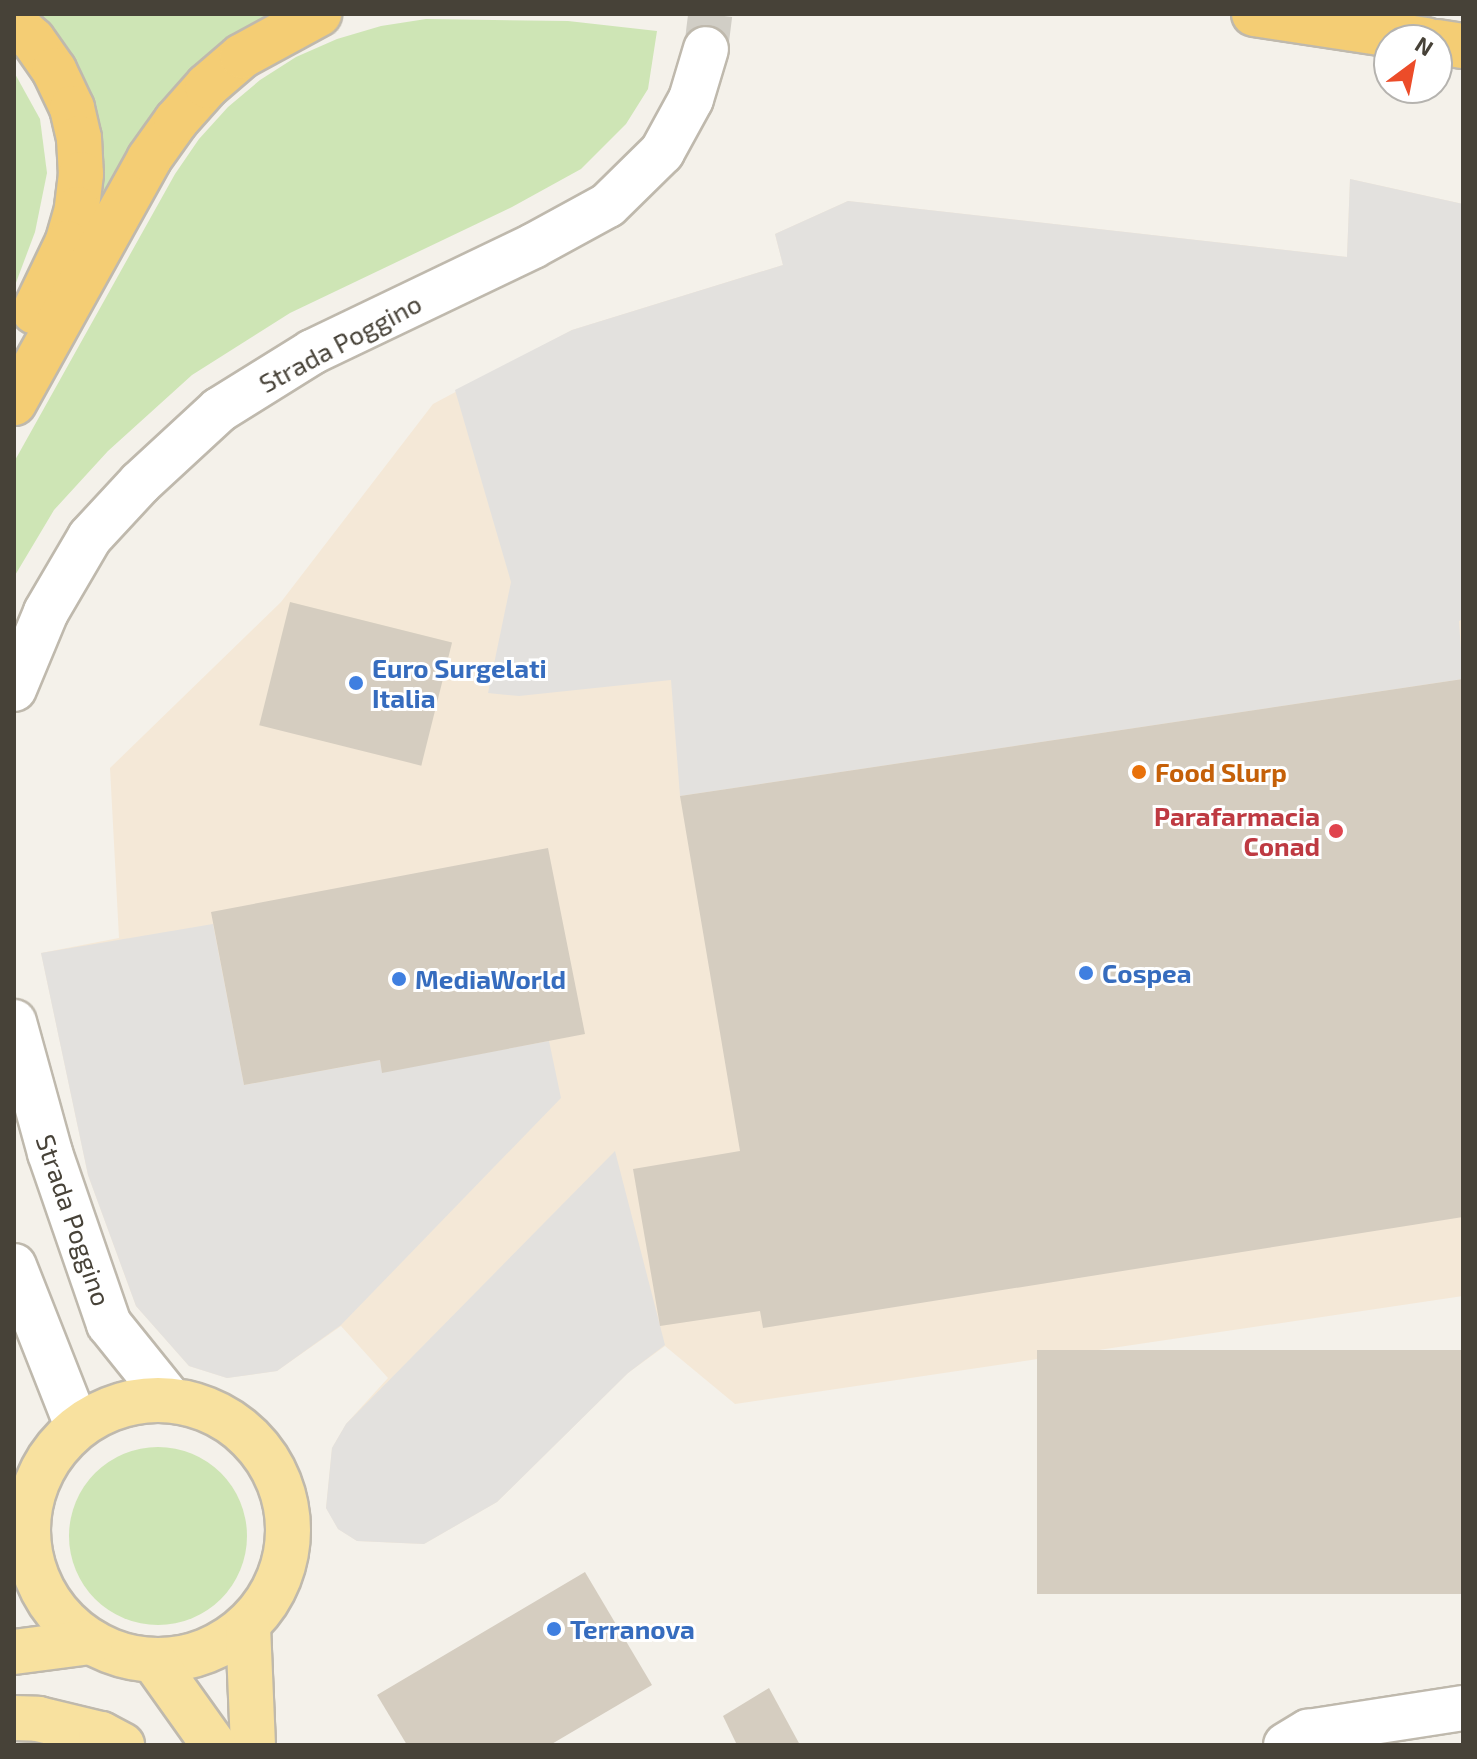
<!DOCTYPE html>
<style>
body{margin:0}
#map{position:relative;width:1477px;height:1759px;overflow:hidden;background:#f4f1ea;font-family:"Exo 2",sans-serif}
div>[style]{position:absolute}
.commercial>*{inset:0;background:#f4e8d7}
.green>*{inset:0;background:#cee5b5}
.round{border-radius:50%}
.parking>*{inset:0;background:#e3e1de}
.building>*{inset:0;background:#d5cdc0;transform-origin:0 0}
.minor-tunnel>*{height:44px;margin-top:-22px;transform-origin:0;background:repeating-linear-gradient(90deg,#d1cec6 0 44px,transparent 0 66px)}
.roads{filter:drop-shadow(2px 0 #bfb9ad) drop-shadow(-2px 0 #bfb9ad) drop-shadow(0 2px #bfb9ad) drop-shadow(0 -2px #bfb9ad)}
.minor>*{height:44px;margin:-22px;padding:0 22px;transform-origin:22px;border-radius:22px;background:#fff}
.major>*{height:44px;margin:-22px;padding:0 22px;transform-origin:22px;border-radius:22px;background:#f8e19f}
.major>.ring{margin:-22px;padding:0;box-sizing:content-box;background:none;border:44px solid #f8e19f;border-radius:50%}
.highway>*{height:44px;margin:-22px;padding:0 22px;transform-origin:22px;border-radius:22px;background:#f4cd74}
.dots>*{width:22px;height:22px;translate:-50% -50%;box-sizing:border-box;border:4px solid #fff;border-radius:50%}
span{translate:-50% -50%;white-space:nowrap;text-align:center;line-height:1.15;-webkit-text-stroke:6px #fff;paint-order:stroke}
.street-label{font-size:26px;color:#474238}
.shop-label{font-size:26px;color:#366cbe;font-weight:700}
.left{translate:0 -50%;text-align:left}
.food-label{font-size:26px;color:#c56008;font-weight:700}
.health-label{font-size:26px;color:#be3a42;font-weight:700}
.right{translate:-100% -50%;text-align:right}
.frame{position:absolute;inset:0;border:16px solid #474238;pointer-events:none}
.north{position:absolute;left:1373px;top:24px;width:80px;height:80px;box-sizing:border-box;background:#fff;border:2px solid #b5b3af;border-radius:50%;rotate:32deg;font-size:22px;font-weight:700;line-height:32px;text-align:center;color:#474238}
.north::after{content:'';display:block;margin:auto;width:28px;height:36px;background:#ec4c29;clip-path:polygon(50% 0,100% 100%,50% 72%,0 100%)}
</style>
<div id="map">
<div class="commercial">
<div style="clip-path:polygon(1350px 179px,1463px 204px,1463px 1296px,735px 1404px,665px 1346px,628px 1373px,497px 1502px,424px 1544px,357px 1541px,338px 1529px,326px 1508px,332px 1448px,346px 1424px,388px 1378px,341px 1326px,277px 1371px,227px 1378px,189px 1366px,136px 1306px,88px 1175px,41px 953px,119px 938px,110px 768px,281px 602px,433px 404px,572px 330px,783px 265px,775px 234px,848px 201px,1347px 257px)"></div>
</div>
<div class="green">
<div style="clip-path:polygon(37px 14px,273px 14px,231px 41px,99px 213px,104px 174px,94px 101px,73px 59px)"></div>
<div style="clip-path:polygon(426px 19px,568px 21px,657px 31px,648px 89px,626px 124px,581px 169px,512px 207px,290px 313px,192px 375px,108px 451px,54px 510px,14px 577px,14px 462px,175px 174px,199px 139px,228px 107px,260px 80px,296px 57px,337px 39px,381px 26px)"></div>
<div style="clip-path:polygon(14px 72px,40px 119px,47px 173px,35px 232px,14px 288px)"></div>
<div class="round" style="left:69px;top:1447px;width:178px;height:178px"></div>
</div>
<div class="parking">
<div style="clip-path:polygon(1350px 179px,1463px 204px,1463px 619px,1459px 621px,1463px 679px,680px 796px,671px 680px,519px 696px,488px 693px,511px 582px,455px 390px,572px 330px,783px 265px,775px 234px,848px 201px,1347px 257px)"></div>
<div style="clip-path:polygon(213px 924px,244px 1085px,380px 1060px,382px 1072px,549px 1041px,561px 1098px,341px 1325px,277px 1371px,227px 1378px,189px 1366px,136px 1306px,88px 1175px,41px 953px)"></div>
<div style="clip-path:polygon(615px 1151px,665px 1345px,628px 1373px,497px 1502px,424px 1544px,357px 1541px,338px 1529px,326px 1508px,332px 1448px,346px 1424px)"></div>
</div>
<div class="building">
<div style="left:290px;top:602px;width:167px;height:127px;rotate:14deg"></div>
<div style="clip-path:polygon(1463px 679px,1463px 1217px,763px 1328px,760px 1311px,660px 1326px,633px 1169px,740px 1151px,680px 796px)"></div>
<div style="clip-path:polygon(548px 848px,585px 1034px,382px 1073px,380px 1060px,244px 1085px,211px 912px)"></div>
<div style="left:1463px;top:1350px;width:244px;height:426px;rotate:90deg"></div>
<div style="clip-path:polygon(585px 1572px,652px 1685px,550px 1745px,407px 1745px,377px 1695px)"></div>
<div style="clip-path:polygon(769px 1688px,800px 1745px,737px 1745px,723px 1716px)"></div>
</div>
<div class="minor-tunnel">
<div style="left:706px;top:49px;width:35px;rotate:-83deg"></div>
</div>
<div class="roads">
<div class="minor">
<div style="left:14px;top:689px;width:83px;rotate:-67.4deg"></div>
<div style="left:46px;top:612px;width:87px;rotate:-59.6deg"></div>
<div style="left:90px;top:537px;width:74px;rotate:-47.2deg"></div>
<div style="left:140px;top:483px;width:108px;rotate:-42.7deg"></div>
<div style="left:219px;top:410px;width:110px;rotate:-31.9deg"></div>
<div style="left:312px;top:352px;width:245px;rotate:-25.6deg"></div>
<div style="left:533px;top:246px;width:85px;rotate:-28.7deg"></div>
<div style="left:608px;top:205px;width:76px;rotate:-44.5deg"></div>
<div style="left:662px;top:152px;width:60px;rotate:-61.3deg"></div>
<div style="left:691px;top:99px;width:52px;rotate:-73.3deg"></div>
<div style="left:14px;top:1022px;width:136px;rotate:74.6deg"></div>
<div style="left:50px;top:1153px;width:181px;rotate:71deg"></div>
<div style="left:109px;top:1324px;width:97px;rotate:51.2deg"></div>
<div style="left:14px;top:1266px;width:172px;rotate:68.5deg"></div>
<div style="left:1286px;top:1745px;width:26px;rotate:-31deg"></div>
<div style="left:1308px;top:1732px;width:157px;rotate:-8.8deg"></div>
</div>
<div class="major">
<div class="ring" style="left:28px;top:1400px;width:216px;height:216px"></div>
<div style="left:248px;top:1626px;width:119px;rotate:87.6deg"></div>
<div style="left:14px;top:1652px;width:77px;rotate:-7.5deg"></div>
<div style="left:154px;top:1661px;width:103px;rotate:54.5deg"></div>
<div style="left:14px;top:1718px;width:24px;rotate:2deg"></div>
<div style="left:38px;top:1719px;width:65px;rotate:13.4deg"></div>
<div style="left:101px;top:1734px;width:24px;rotate:28deg"></div>
</div>
<div class="highway">
<div style="left:1254px;top:14px;width:174px;rotate:8.6deg"></div>
<div style="left:14px;top:23px;width:25px;rotate:42deg"></div>
<div style="left:33px;top:40px;width:37px;rotate:55deg"></div>
<div style="left:54px;top:70px;width:42px;rotate:64.7deg"></div>
<div style="left:72px;top:108px;width:31px;rotate:77deg"></div>
<div style="left:79px;top:138px;width:36px;rotate:87deg"></div>
<div style="left:81px;top:174px;width:35px;rotate:97deg"></div>
<div style="left:77px;top:209px;width:35px;rotate:106deg"></div>
<div style="left:67px;top:243px;width:76px;rotate:115.6deg"></div>
<div style="left:1437px;top:42px;width:26px;rotate:9deg"></div>
<div style="left:14px;top:403px;width:279px;rotate:-61deg"></div>
<div style="left:149px;top:159px;width:47px;rotate:-54.6deg"></div>
<div style="left:176px;top:121px;width:47px;rotate:-48.5deg"></div>
<div style="left:207px;top:86px;width:46px;rotate:-40.6deg"></div>
<div style="left:242px;top:56px;width:88px;rotate:-28.6deg"></div>
</div>
</div>
<div class="dots">
<div style="left:356px;top:683px;background:#3f7fe0"></div>
<div style="left:1139px;top:772px;background:#e8710a"></div>
<div style="left:1336px;top:831px;background:#e0444e"></div>
<div style="left:1086px;top:973px;background:#3f7fe0"></div>
<div style="left:399px;top:979px;background:#3f7fe0"></div>
<div style="left:554px;top:1629px;background:#3f7fe0"></div>
</div>
<div class="street-label">
<span style="left:340px;top:343px;rotate:-28deg">Strada Poggino</span>
<span style="left:74px;top:1220px;rotate:71deg">Strada Poggino</span>
</div>
<div class="shop-label">
<span class="left" style="left:372px;top:683px">Euro Surgelati<br>Italia</span>
<span class="left" style="left:1102px;top:973px">Cospea</span>
<span class="left" style="left:415px;top:979px">MediaWorld</span>
<span class="left" style="left:570px;top:1629px">Terranova</span>
</div>
<div class="food-label">
<span class="left" style="left:1155px;top:772px">Food Slurp</span>
</div>
<div class="health-label">
<span class="right" style="left:1320px;top:831px">Parafarmacia<br>Conad</span>
</div>
<div class="frame"></div>
<div class="north">N</div>
</div>
